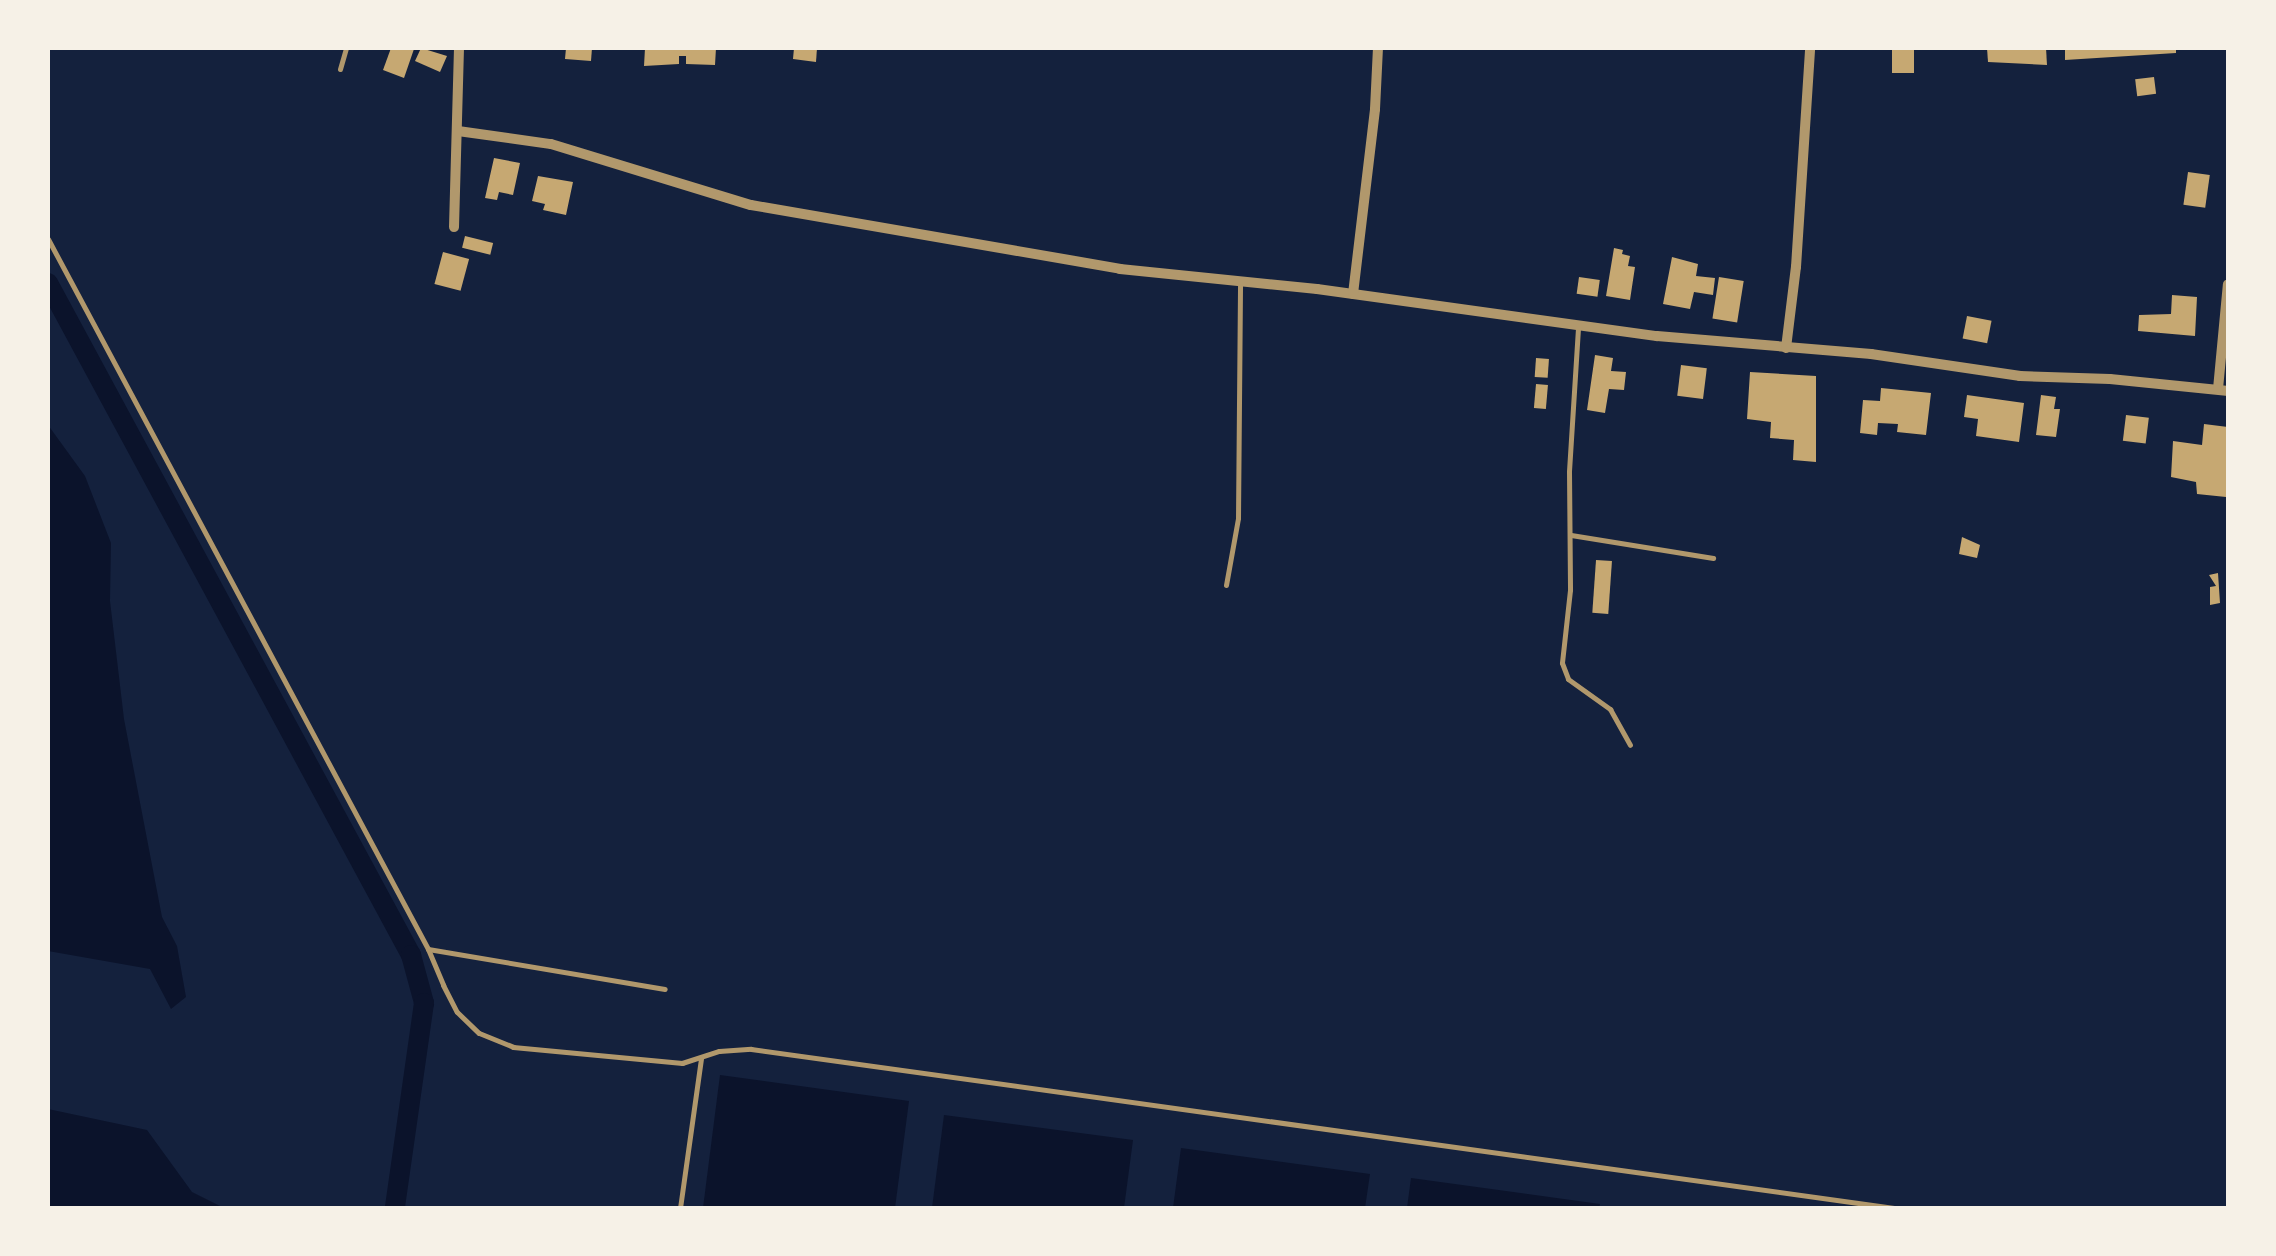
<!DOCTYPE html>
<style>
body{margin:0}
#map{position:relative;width:2276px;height:1256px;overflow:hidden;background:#14213d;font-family:"IBM Plex Sans",sans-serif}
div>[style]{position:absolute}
.water>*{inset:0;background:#0b132b}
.canal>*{height:20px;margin:-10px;padding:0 10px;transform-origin:10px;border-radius:10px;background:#0b132b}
.building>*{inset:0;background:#c6a872;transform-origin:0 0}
.service>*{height:5px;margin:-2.5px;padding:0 2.5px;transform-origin:2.5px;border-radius:2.5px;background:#b1986c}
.minor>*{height:10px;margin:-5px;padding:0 5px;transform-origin:5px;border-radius:5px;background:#b1986c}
span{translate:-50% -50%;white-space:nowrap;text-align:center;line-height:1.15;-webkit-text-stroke:10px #f6f1e7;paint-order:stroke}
.frame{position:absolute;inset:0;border:50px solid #f6f1e7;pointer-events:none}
</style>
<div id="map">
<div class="water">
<div style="clip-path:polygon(48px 425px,85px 476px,111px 543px,110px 601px,124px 719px,162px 917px,177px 946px,186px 997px,171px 1009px,150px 969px,48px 951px)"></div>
<div style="clip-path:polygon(720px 1075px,909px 1101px,895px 1208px,703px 1208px)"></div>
<div style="clip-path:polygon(48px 1109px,147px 1130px,192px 1192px,224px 1208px,48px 1208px)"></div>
<div style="clip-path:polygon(944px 1115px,1133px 1140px,1124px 1208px,932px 1208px)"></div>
<div style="clip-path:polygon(1181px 1148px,1370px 1174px,1365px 1208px,1173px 1208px)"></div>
<div style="clip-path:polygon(1411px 1178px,1600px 1204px,1599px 1208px,1407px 1208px)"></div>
</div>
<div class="canal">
<div style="left:48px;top:283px;width:764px;rotate:61.62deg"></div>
<div style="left:411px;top:955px;width:50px;rotate:74.8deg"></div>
<div style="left:424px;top:1003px;width:207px;rotate:98.1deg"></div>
</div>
<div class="building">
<div style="clip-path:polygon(391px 48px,414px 49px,404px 78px,383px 70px)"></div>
<div style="clip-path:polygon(421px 48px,447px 56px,440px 72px,415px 61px)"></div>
<div style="clip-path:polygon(566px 48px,592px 48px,591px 61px,565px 59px)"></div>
<div style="clip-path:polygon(645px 48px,716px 48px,715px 65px,686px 64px,686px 56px,679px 56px,679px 64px,644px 66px)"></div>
<div style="clip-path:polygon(794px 48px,817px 48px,816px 62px,793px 59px)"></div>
<div style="left:1892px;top:48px;width:22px;height:25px"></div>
<div style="clip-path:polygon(1987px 48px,2046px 48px,2047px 65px,1988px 62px)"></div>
<div style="clip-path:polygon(2065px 48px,2176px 48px,2176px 53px,2065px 60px)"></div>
<div style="left:2154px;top:77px;width:17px;height:19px;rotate:83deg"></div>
<div style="clip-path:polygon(494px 158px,520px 163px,513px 195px,499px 192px,497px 200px,485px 198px)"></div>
<div style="left:2188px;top:172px;width:22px;height:33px;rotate:8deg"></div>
<div style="clip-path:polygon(538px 176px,573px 182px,566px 215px,543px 210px,545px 204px,532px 201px)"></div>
<div style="left:465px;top:236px;width:29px;height:12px;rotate:14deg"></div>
<div style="clip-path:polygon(1614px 248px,1623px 250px,1622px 254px,1630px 256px,1628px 266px,1635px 267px,1630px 300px,1606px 296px)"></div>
<div style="left:443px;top:252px;width:27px;height:33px;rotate:15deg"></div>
<div style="clip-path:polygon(1672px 257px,1698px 264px,1696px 276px,1715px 278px,1713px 295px,1694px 292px,1690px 309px,1663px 304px)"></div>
<div style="left:1579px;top:277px;width:21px;height:17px;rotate:8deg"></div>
<div style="left:1719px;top:277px;width:25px;height:42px;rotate:9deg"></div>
<div style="clip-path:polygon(2172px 295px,2197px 297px,2195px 336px,2138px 331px,2139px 315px,2171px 314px)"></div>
<div style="left:1967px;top:316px;width:25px;height:23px;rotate:11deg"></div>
<div style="clip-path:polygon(1595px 355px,1613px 358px,1611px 371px,1626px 372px,1624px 390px,1609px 389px,1605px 413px,1587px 410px)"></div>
<div style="left:1536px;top:358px;width:13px;height:19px;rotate:4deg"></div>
<div style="left:1681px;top:365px;width:26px;height:31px;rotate:7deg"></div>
<div style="clip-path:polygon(1750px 372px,1816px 376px,1816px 462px,1793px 460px,1794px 440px,1770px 438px,1771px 422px,1747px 419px)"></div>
<div style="left:1536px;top:384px;width:12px;height:24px;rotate:5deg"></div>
<div style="clip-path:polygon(1881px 388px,1931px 393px,1926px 435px,1897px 432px,1898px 424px,1878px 423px,1877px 435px,1860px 433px,1863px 400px,1880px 401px)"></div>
<div style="clip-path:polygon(1967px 395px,2024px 403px,2019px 442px,1976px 436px,1978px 419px,1964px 417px)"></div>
<div style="clip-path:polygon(2041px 395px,2056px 397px,2054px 409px,2060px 409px,2056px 437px,2036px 435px)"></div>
<div style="left:2126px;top:415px;width:23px;height:26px;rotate:7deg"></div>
<div style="clip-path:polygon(2204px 424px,2228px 427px,2226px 497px,2197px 494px,2196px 482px,2171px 477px,2173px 441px,2202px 445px)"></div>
<div style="clip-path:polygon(1962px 537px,1980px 545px,1977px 558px,1959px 554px)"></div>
<div style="left:1596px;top:560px;width:16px;height:53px;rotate:4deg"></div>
<div style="clip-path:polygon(2218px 573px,2220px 603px,2210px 605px,2210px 587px,2216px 586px,2209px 575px)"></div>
</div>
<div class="service">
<div style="left:340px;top:69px;width:22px;rotate:-74deg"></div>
<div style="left:48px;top:239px;width:805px;rotate:61.84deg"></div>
<div style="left:428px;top:949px;width:39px;rotate:67deg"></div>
<div style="left:443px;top:985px;width:30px;rotate:63deg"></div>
<div style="left:457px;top:1012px;width:30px;rotate:44deg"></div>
<div style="left:479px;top:1033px;width:37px;rotate:22deg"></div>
<div style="left:513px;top:1047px;width:170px;rotate:5.4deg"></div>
<div style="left:682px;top:1063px;width:39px;rotate:-18deg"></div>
<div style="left:719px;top:1051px;width:32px;rotate:-4deg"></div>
<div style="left:751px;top:1049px;width:1154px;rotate:7.92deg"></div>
<div style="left:1578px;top:328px;width:144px;rotate:93.6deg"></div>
<div style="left:1569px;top:472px;width:118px;rotate:89.5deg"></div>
<div style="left:1570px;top:590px;width:73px;rotate:96.3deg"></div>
<div style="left:1562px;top:663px;width:17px;rotate:69deg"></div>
<div style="left:1568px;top:679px;width:52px;rotate:35.5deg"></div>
<div style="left:1610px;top:709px;width:41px;rotate:60.9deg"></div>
<div style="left:1571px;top:535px;width:144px;rotate:9.2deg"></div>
<div style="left:1226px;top:585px;width:68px;rotate:-79.8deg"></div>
<div style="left:1238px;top:518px;width:235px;rotate:-89.5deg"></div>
<div style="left:428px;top:949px;width:240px;rotate:9.6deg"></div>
<div style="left:680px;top:1208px;width:151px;rotate:-82deg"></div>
</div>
<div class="minor">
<div style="left:458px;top:131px;width:94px;rotate:8deg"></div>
<div style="left:551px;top:144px;width:209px;rotate:17deg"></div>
<div style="left:751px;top:205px;width:375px;rotate:9.8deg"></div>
<div style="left:1120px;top:269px;width:198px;rotate:5.8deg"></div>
<div style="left:1317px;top:289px;width:343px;rotate:7.9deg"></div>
<div style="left:1657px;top:336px;width:215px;rotate:4.8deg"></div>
<div style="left:1871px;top:354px;width:151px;rotate:8.4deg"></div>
<div style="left:2020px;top:376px;width:90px;rotate:1.9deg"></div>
<div style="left:2110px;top:379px;width:119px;rotate:5.8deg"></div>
<div style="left:454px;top:227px;width:179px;rotate:-88.4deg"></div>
<div style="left:1353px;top:294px;width:186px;rotate:-83.2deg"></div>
<div style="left:1375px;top:109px;width:61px;rotate:-87.2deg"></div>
<div style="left:1786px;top:348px;width:82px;rotate:-83deg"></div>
<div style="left:1796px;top:267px;width:219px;rotate:-86.3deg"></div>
<div style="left:2218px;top:389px;width:105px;rotate:-84.6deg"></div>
</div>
<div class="frame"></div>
</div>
